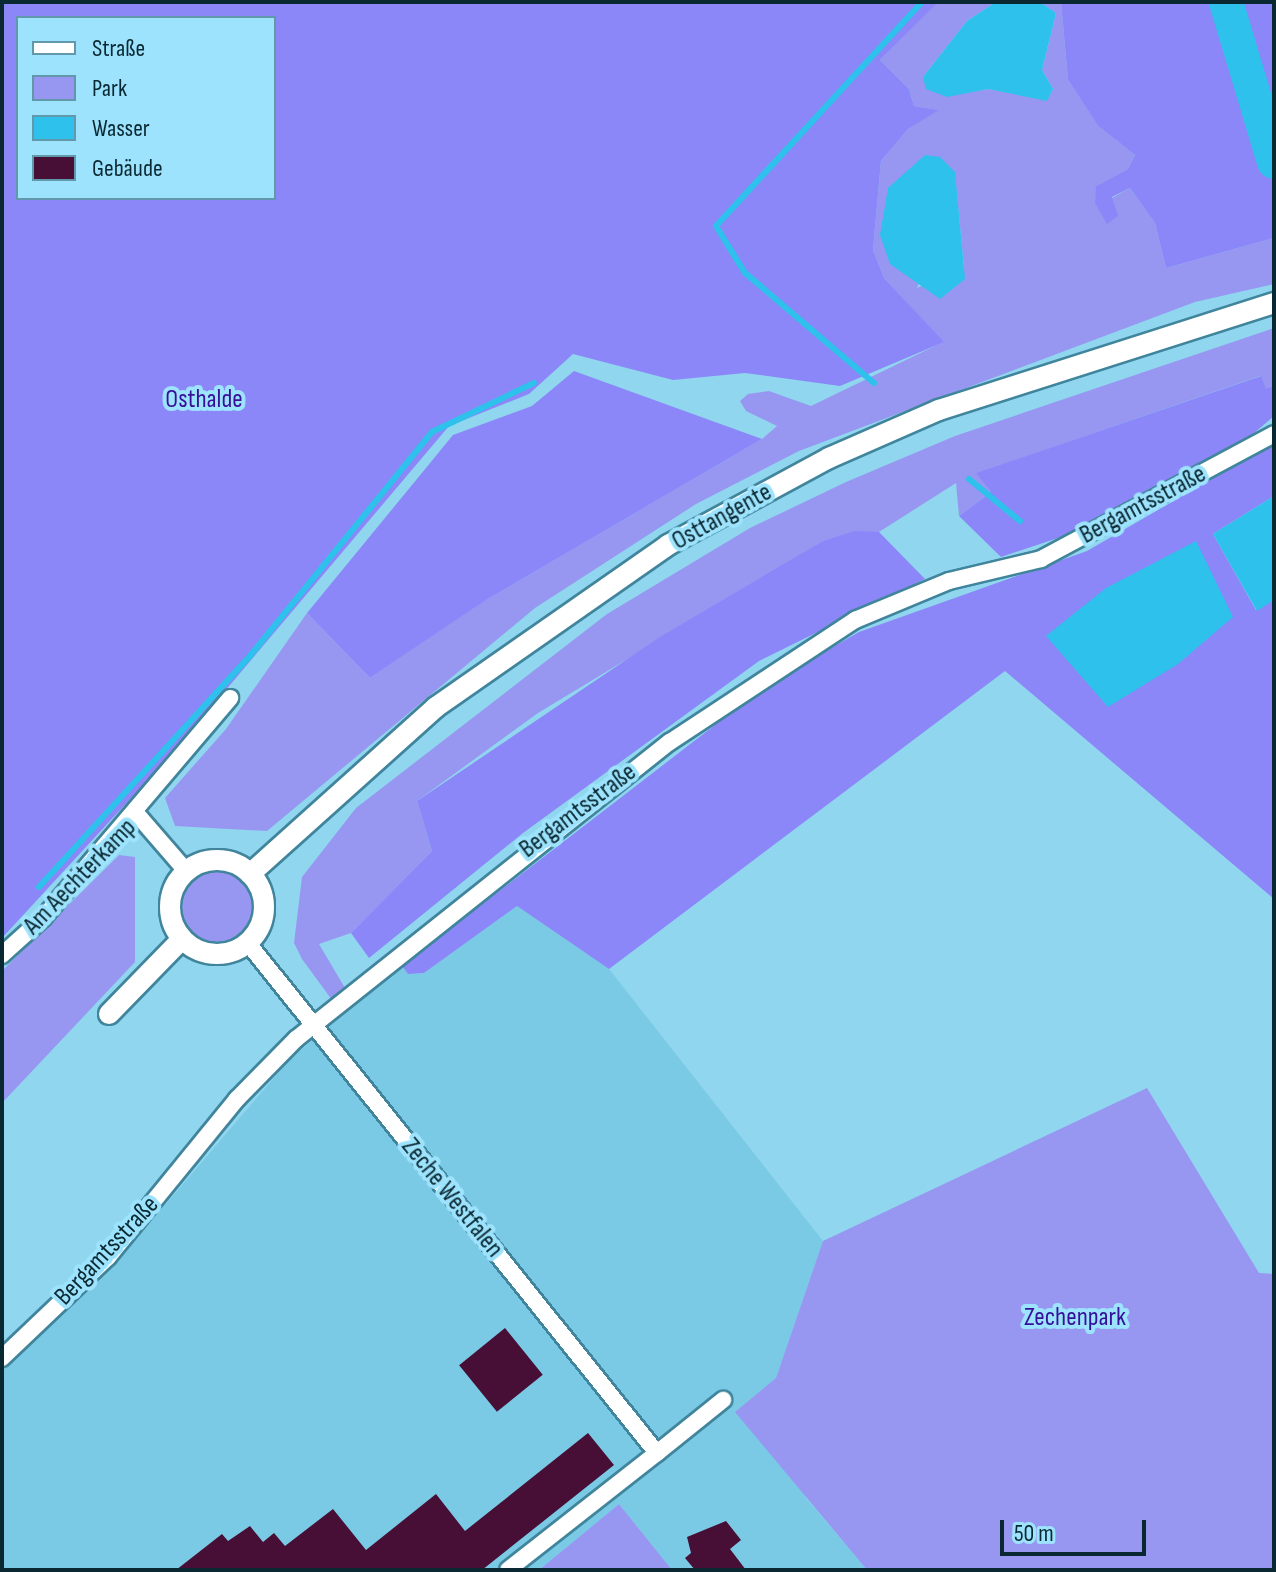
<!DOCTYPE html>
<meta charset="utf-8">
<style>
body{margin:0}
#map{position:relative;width:1276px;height:1572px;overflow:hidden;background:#90d6ef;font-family:"Sofia Sans Condensed",sans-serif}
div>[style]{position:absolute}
.built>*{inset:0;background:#7bcae5}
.green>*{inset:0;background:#9797f2}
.round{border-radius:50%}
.forest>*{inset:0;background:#8b87f8}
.water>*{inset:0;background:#2dc1eb}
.stream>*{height:6px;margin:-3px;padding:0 3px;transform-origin:3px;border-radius:3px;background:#2dc1eb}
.river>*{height:34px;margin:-17px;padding:0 17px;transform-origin:17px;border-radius:17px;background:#2dc1eb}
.building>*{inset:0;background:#470e36;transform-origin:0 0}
.roads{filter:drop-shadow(2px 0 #40859c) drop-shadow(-2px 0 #40859c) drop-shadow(0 2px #40859c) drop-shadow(0 -2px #40859c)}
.minor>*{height:16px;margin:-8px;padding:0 8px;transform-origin:8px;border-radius:8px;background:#fff}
.tertiary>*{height:20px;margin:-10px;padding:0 10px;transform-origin:10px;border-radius:10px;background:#fff}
.tertiary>.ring{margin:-10px;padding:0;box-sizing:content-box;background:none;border:20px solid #fff;border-radius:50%}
span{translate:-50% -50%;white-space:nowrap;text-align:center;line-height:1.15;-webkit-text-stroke:8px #9de3fd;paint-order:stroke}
.park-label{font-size:26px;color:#361099}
.street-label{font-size:26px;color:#0a2831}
.frame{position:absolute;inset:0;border:4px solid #0a2831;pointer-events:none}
.legend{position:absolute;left:16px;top:16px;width:260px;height:184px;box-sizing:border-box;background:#9de3fd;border:2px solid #6298ab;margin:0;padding:10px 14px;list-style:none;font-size:24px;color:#0a2831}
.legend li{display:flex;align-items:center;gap:16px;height:40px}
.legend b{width:40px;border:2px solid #6298ab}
.scale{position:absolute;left:1000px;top:1520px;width:146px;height:36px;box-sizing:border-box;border:4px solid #0a2831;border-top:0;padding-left:10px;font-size:24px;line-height:28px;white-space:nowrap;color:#0a2831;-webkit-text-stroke:6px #9de3fd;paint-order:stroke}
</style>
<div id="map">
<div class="built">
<div style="clip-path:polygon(517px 906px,609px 969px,823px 1241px,776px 1378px,806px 1498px,867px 1570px,672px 1570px,619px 1504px,539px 1570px,2px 1570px,2px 1367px,148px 1225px,290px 1059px,402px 966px,408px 974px,424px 973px)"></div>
</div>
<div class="green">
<div style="clip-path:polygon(evenodd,937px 2px,996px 2px,967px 21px,923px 77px,947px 96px,988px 89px,1047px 100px,1053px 89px,1042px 70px,1056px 13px,1040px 2px,1061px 2px,1068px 80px,1098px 126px,1135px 155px,1128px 169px,1096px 186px,1112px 198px,1130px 188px,1155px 223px,1166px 268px,1274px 238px,1274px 284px,1195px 302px,799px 451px,696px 504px,535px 608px,267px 831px,175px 826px,165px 798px,226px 729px,307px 613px,370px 678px,488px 599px,762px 439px,777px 426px,746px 411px,740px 401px,748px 394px,769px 391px,811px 406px,943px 342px,884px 278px,873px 250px,881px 161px,908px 129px,938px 110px,914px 106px,909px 89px,880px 60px,937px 2px,957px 196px,964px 267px,917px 288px,957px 196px)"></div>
<div style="clip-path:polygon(1274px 328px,1274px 386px,1266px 390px,1260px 376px,977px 473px,991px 492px,959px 516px,956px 483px,879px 532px,821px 542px,538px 713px,417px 801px,432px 851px,351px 933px,319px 944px,345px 988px,332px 1000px,302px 959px,294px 943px,302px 877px,356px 808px,607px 614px,750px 528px,846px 482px,955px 436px)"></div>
<div style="clip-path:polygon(119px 855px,135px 857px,135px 962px,2px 1103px,2px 971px)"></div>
<div class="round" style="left:178px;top:869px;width:76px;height:76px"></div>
<div style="clip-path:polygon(1147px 1088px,1259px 1273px,1274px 1274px,1274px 1570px,867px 1570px,735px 1412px,776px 1378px,823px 1241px)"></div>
<div style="clip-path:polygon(619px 1504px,672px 1570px,539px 1570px)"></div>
</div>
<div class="forest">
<div style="clip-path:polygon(evenodd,2px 2px,938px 2px,880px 60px,909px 89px,914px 106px,939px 110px,908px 129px,881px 161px,873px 250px,884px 278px,944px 342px,840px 386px,745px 373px,673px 380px,573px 354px,529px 394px,449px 426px,169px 757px,2px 938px,2px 2px,18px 18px,274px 18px,274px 198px,18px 198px,18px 18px)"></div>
<div style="clip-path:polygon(1061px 2px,1273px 2px,1274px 238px,1166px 268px,1155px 223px,1130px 188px,1112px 197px,1118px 216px,1107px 224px,1095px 203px,1096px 186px,1128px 169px,1135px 155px,1098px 126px,1068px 80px)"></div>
<div style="clip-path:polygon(574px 371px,762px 439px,488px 599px,370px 678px,307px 613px,453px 435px,532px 406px)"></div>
<div style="clip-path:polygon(1261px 376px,1266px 389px,1274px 386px,1274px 416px,1247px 439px,1073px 533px,1001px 557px,959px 516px,991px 492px,976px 473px)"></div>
<div style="clip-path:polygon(1274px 443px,1274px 496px,1213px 534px,1256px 610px,1274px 600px,1274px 899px,1005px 671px,609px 969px,517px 906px,424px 973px,408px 974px,402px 966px,767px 685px,859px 632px,1087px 551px)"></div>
<div style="clip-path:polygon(854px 531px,879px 532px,925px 579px,759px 661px,523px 833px,369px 958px,351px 933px,432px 851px,417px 801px,660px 637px,821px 542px)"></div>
</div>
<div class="water">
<div style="clip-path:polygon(996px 2px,1040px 2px,1056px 13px,1042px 70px,1053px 89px,1047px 101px,988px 89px,947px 97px,926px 89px,923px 77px,967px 21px)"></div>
<div style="clip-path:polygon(925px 155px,940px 157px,955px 172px,965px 279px,940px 299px,890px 264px,880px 235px,888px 188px)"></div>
<div style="clip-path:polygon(1274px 496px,1274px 600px,1257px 611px,1213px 534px)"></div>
<div style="clip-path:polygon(1196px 541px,1233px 617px,1178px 664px,1108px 707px,1046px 636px,1106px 588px)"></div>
</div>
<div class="stream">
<div style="left:874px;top:383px;width:170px;rotate:-139.5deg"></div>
<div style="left:745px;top:273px;width:55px;rotate:-121.7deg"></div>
<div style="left:716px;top:226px;width:304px;rotate:-47.4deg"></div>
<div style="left:969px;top:479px;width:66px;rotate:39.5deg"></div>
<div style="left:39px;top:887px;width:313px;rotate:-47.6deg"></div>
<div style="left:250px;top:656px;width:289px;rotate:-50.9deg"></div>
<div style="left:432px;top:432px;width:113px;rotate:-25.7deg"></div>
</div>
<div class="river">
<div style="left:1226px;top:2px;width:167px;rotate:73.3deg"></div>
</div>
<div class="building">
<div style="left:505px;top:1328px;width:60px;height:59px;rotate:51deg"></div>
<div style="clip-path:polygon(588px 1433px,614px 1465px,482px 1570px,176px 1570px,222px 1534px,228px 1541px,250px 1526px,263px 1542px,274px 1533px,285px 1546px,333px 1509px,366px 1550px,436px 1494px,465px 1531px)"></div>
<div style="clip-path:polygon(726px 1521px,741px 1540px,730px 1549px,746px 1570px,695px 1570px,685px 1558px,691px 1553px,687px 1537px)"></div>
</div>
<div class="roads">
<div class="minor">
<div style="left:136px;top:813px;width:77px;rotate:49.2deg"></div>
<div style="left:247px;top:942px;width:655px;rotate:51.26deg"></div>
<div style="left:657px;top:1453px;width:189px;rotate:141.9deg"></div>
<div style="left:2px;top:955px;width:55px;rotate:-42.1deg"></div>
<div style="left:43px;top:918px;width:289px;rotate:-49.6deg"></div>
<div style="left:2px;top:1358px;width:146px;rotate:-43.6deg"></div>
<div style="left:108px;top:1257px;width:204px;rotate:-50.8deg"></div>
<div style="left:237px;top:1099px;width:84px;rotate:-45.5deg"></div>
<div style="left:296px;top:1039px;width:478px;rotate:-38.5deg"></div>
<div style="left:670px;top:742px;width:222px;rotate:-33.4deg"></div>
<div style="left:855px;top:620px;width:102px;rotate:-22.5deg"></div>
<div style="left:949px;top:581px;width:95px;rotate:-13.4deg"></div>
<div style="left:1041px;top:559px;width:264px;rotate:-28.2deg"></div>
<div style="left:657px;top:1453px;width:85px;rotate:-38.8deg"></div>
</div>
<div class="tertiary">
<div class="ring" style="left:170px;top:860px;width:74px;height:74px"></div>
<div style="left:250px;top:874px;width:250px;rotate:-41.9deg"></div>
<div style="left:436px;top:707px;width:283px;rotate:-34.9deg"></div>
<div style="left:668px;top:545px;width:183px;rotate:-28.4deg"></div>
<div style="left:829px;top:458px;width:120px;rotate:-23.6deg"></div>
<div style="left:939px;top:410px;width:352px;rotate:-17.7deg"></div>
<div style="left:109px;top:1014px;width:105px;rotate:-45.8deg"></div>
</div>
</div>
<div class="park-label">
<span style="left:204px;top:400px">Osthalde</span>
<span style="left:1075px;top:1318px">Zechenpark</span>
</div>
<div class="street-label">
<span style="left:1143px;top:505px;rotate:-28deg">Bergamtsstraße</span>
<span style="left:722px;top:517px;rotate:-29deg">Osttangente</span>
<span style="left:578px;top:811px;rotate:-37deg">Bergamtsstraße</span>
<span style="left:80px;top:877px;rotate:-46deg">Am Aechterkamp</span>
<span style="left:452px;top:1198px;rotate:51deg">Zeche Westfalen</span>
<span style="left:107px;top:1251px;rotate:-47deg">Bergamtsstraße</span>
</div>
<div class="frame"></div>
<ul class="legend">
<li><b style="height:10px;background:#fff"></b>Straße</li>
<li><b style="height:22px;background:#9797f2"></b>Park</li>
<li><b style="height:22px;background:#2dc1eb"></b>Wasser</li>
<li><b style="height:22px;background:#470e36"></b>Gebäude</li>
</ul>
<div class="scale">50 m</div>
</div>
